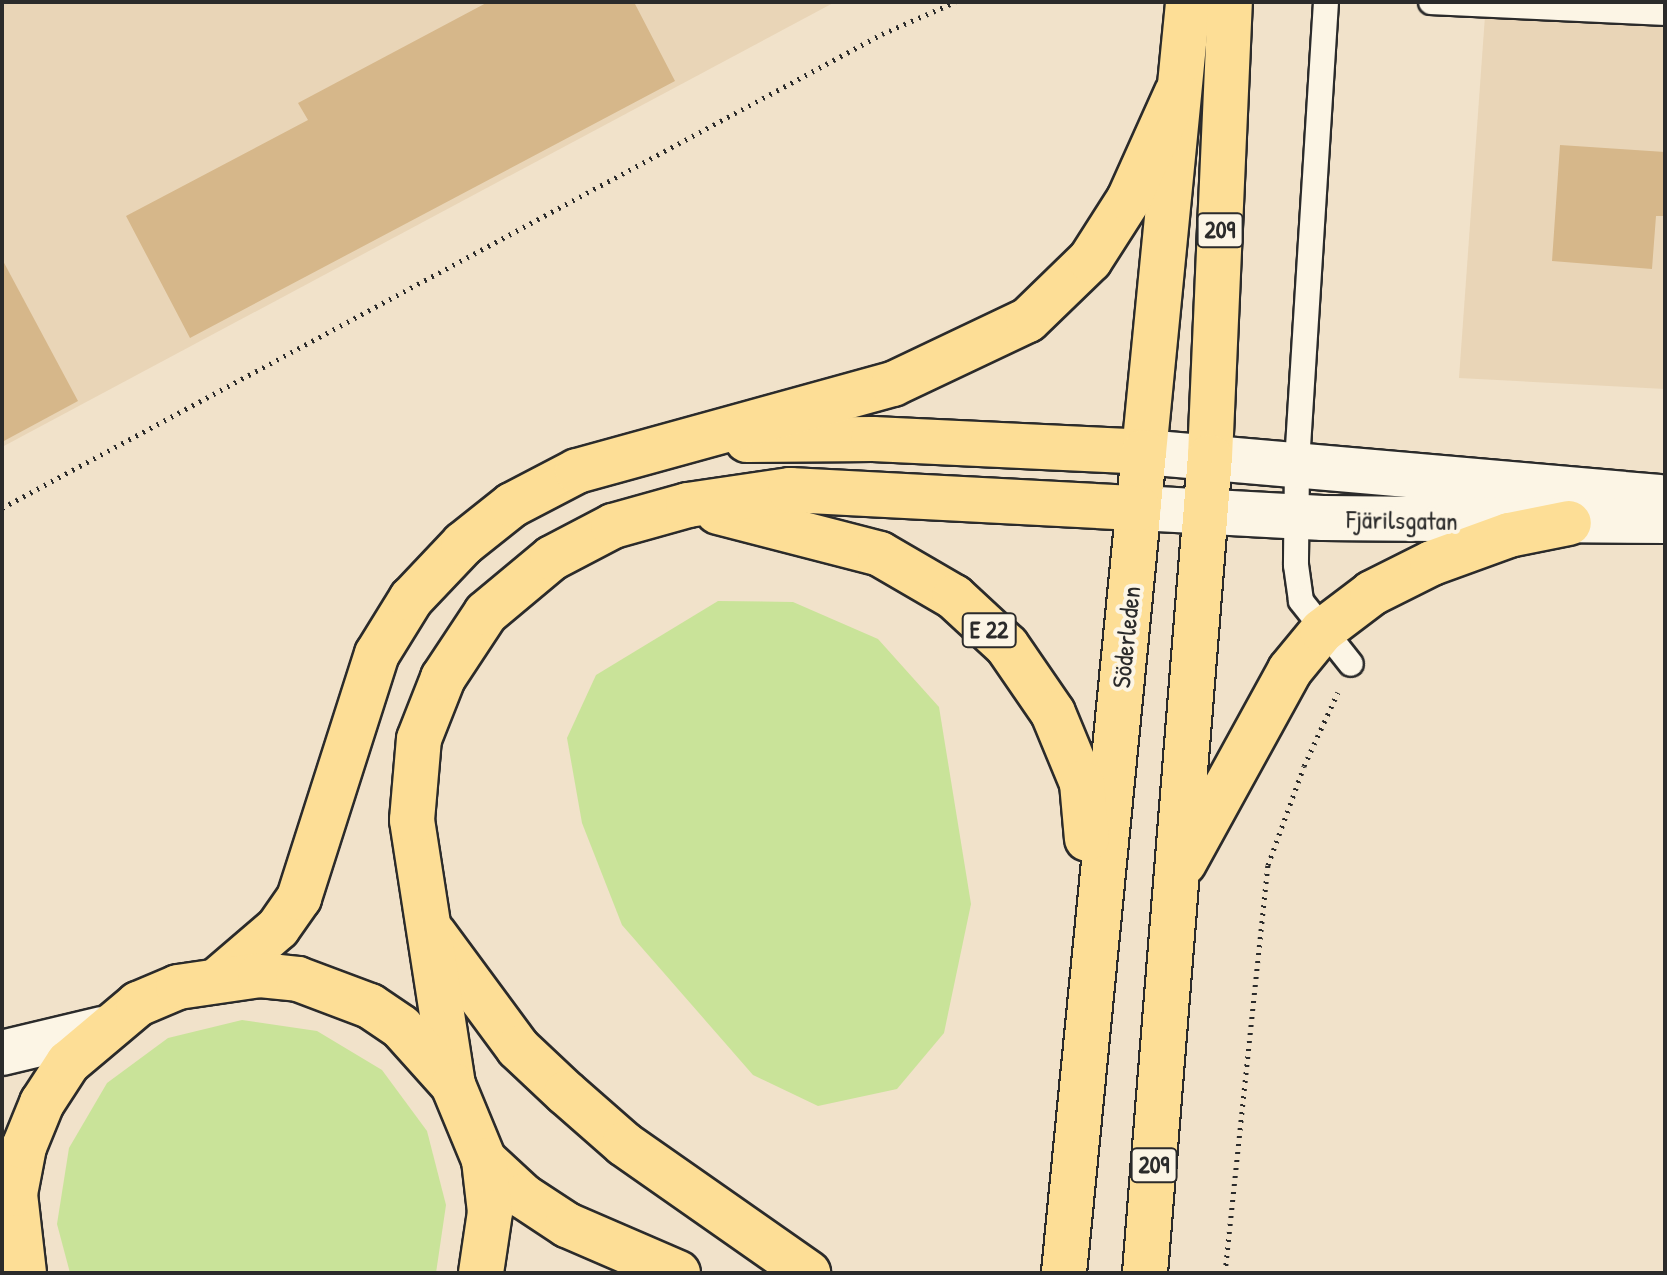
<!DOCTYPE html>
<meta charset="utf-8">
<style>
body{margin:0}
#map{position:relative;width:1667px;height:1275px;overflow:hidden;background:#f1e2ca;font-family:"Patrick Hand",sans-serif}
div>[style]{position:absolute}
.built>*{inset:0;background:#e9d5b7}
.green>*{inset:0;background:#c9e399}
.building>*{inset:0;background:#d6b78a}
.path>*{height:5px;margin-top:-2.5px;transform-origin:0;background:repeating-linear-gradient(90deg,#2b2b2b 0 2px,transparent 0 8px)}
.roads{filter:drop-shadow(2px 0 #2b2b2b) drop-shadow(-2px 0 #2b2b2b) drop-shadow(0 2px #2b2b2b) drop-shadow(0 -2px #2b2b2b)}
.service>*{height:24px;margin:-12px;padding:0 12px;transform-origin:12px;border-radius:12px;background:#fcf5e5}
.minor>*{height:44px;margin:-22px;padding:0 22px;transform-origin:22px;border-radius:22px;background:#fcf5e5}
.secondary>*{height:44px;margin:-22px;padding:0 22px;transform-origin:22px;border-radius:22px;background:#fcf5e5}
.primary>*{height:44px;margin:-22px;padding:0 22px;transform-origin:22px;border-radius:22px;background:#fdde96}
.trunk>*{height:44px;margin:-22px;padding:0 22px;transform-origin:22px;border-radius:22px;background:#fdde96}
span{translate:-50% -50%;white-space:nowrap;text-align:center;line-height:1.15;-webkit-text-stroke:8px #fcf5e5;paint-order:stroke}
.shield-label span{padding:2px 6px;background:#fcf5e5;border:2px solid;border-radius:6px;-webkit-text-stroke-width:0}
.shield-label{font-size:24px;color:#2b2b2b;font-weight:700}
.street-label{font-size:26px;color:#2b2b2b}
.frame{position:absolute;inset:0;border:4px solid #2b2b2b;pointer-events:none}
</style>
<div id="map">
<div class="built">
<div style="clip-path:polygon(2px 2px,835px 2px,2px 447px)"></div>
<div style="clip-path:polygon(1486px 2px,1665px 2px,1665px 389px,1459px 378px)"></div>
</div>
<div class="green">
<div style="clip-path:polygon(718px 601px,793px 602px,878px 639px,939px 707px,971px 904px,944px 1033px,897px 1089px,818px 1106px,753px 1075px,622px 925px,582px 823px,567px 738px,596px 675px)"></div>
<div style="clip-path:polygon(242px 1020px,317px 1031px,382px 1070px,427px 1131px,446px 1205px,436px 1273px,70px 1273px,57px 1224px,69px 1148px,107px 1083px,168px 1038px)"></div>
</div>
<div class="building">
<div style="clip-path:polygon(488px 2px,634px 2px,675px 81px,190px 338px,126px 216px,308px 120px,298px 103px)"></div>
<div style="clip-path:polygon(1560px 145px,1665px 152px,1665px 216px,1656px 216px,1652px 269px,1552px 261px)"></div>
<div style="clip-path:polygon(2px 259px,78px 401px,2px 442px)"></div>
</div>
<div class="path">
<div style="left:2px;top:508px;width:1000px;rotate:-28.31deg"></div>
<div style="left:882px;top:34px;width:80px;rotate:-23.7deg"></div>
<div style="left:1225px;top:1273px;width:410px;rotate:-84deg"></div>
<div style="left:1268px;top:865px;width:105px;rotate:-70deg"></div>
<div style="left:1304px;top:766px;width:81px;rotate:-65.3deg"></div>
</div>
<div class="roads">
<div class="service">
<div style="left:1326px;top:2px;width:463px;rotate:93.6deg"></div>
<div style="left:1297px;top:464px;width:101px;rotate:90.6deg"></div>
<div style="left:1296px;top:565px;width:36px;rotate:82deg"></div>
<div style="left:1301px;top:601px;width:80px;rotate:51.6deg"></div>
<div style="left:1431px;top:2px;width:234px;rotate:2.7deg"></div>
</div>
<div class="minor">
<div style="left:1144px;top:452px;width:517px;rotate:4.99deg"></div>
<div style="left:1139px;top:508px;width:184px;rotate:3.1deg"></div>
<div style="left:1323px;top:518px;width:342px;rotate:0.5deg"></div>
</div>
<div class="secondary">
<div style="left:2px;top:1053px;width:103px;rotate:-13.5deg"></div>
</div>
<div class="primary">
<div style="left:1144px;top:452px;width:452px;rotate:-84.4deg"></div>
<div style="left:1210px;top:457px;width:455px;rotate:-87.5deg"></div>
</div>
<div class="trunk">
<div style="left:747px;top:440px;width:126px;rotate:-0.5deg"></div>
<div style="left:873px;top:439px;width:271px;rotate:2.7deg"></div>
<div style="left:1144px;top:452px;width:825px;rotate:95.57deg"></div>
<div style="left:718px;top:512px;width:167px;rotate:14.5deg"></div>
<div style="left:880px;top:554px;width:86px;rotate:30.2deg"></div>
<div style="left:954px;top:597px;width:72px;rotate:42.8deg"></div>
<div style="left:1007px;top:646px;width:81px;rotate:55.5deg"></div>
<div style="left:1053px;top:713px;width:76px;rotate:67.5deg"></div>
<div style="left:1082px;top:783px;width:56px;rotate:84.9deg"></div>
<div style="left:1184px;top:863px;width:220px;rotate:-61.2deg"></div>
<div style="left:1290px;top:670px;width:50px;rotate:-50.6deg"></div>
<div style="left:1322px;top:631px;width:63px;rotate:-37.2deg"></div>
<div style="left:1372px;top:593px;width:67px;rotate:-26.6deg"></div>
<div style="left:1432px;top:563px;width:82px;rotate:-20deg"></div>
<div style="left:1509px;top:535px;width:61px;rotate:-11.3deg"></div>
<div style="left:434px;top:934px;width:142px;rotate:53.6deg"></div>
<div style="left:518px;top:1048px;width:66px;rotate:43.2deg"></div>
<div style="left:566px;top:1093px;width:77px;rotate:41.3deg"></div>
<div style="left:624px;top:1144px;width:225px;rotate:35deg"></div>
<div style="left:221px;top:977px;width:75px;rotate:-40.7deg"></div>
<div style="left:278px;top:928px;width:37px;rotate:-55deg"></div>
<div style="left:299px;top:898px;width:256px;rotate:-72.3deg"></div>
<div style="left:377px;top:654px;width:65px;rotate:-58.3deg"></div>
<div style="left:411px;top:599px;width:76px;rotate:-46.6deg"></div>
<div style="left:463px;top:544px;width:63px;rotate:-38.5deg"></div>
<div style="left:512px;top:505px;width:73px;rotate:-27.6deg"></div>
<div style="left:577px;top:471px;width:328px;rotate:-15.4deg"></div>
<div style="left:893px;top:384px;width:149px;rotate:-25.4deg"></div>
<div style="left:1028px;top:320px;width:86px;rotate:-44.1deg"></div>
<div style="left:1090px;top:260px;width:72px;rotate:-57.4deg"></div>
<div style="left:1129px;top:199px;width:117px;rotate:-65.8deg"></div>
<div style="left:453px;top:1085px;width:268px;rotate:-98.8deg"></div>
<div style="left:412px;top:820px;width:81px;rotate:-85.1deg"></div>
<div style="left:419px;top:739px;width:66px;rotate:-68.5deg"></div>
<div style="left:443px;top:678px;width:78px;rotate:-56.5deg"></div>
<div style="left:486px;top:613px;width:86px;rotate:-39.8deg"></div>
<div style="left:552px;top:558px;width:69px;rotate:-27.7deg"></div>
<div style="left:613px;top:526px;width:78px;rotate:-15.6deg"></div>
<div style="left:688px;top:505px;width:103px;rotate:-8.4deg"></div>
<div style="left:790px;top:490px;width:349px;rotate:3deg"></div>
<div style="left:484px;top:1160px;width:53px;rotate:42.7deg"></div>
<div style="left:523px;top:1196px;width:53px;rotate:33.4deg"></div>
<div style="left:567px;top:1225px;width:121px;rotate:23.4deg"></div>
<div style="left:24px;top:1273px;width:80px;rotate:-96.5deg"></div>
<div style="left:15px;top:1194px;width:48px;rotate:-79.2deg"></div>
<div style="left:24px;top:1147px;width:48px;rotate:-67.8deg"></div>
<div style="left:42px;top:1103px;width:48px;rotate:-57deg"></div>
<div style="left:68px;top:1063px;width:92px;rotate:-40.1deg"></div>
<div style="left:138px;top:1004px;width:43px;rotate:-23deg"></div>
<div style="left:178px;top:987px;width:83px;rotate:-8.3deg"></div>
<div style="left:260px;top:975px;width:38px;rotate:6deg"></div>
<div style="left:298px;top:979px;width:77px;rotate:20.6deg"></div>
<div style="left:370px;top:1006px;width:37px;rotate:34deg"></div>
<div style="left:401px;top:1027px;width:78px;rotate:48.1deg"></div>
<div style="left:453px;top:1085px;width:81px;rotate:67.5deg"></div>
<div style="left:484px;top:1160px;width:52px;rotate:83.4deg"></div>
<div style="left:490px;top:1212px;width:62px;rotate:98.4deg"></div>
<div style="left:1145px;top:1273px;width:819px;rotate:-85.45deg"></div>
</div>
</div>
<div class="shield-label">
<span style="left:1220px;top:230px">209</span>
<span style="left:989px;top:630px">E 22</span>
<span style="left:1154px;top:1165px">209</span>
</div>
<div class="street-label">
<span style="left:1402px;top:520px;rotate:1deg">Fjärilsgatan</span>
<span style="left:1126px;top:637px;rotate:-84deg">Söderleden</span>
</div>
<div class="frame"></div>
</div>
